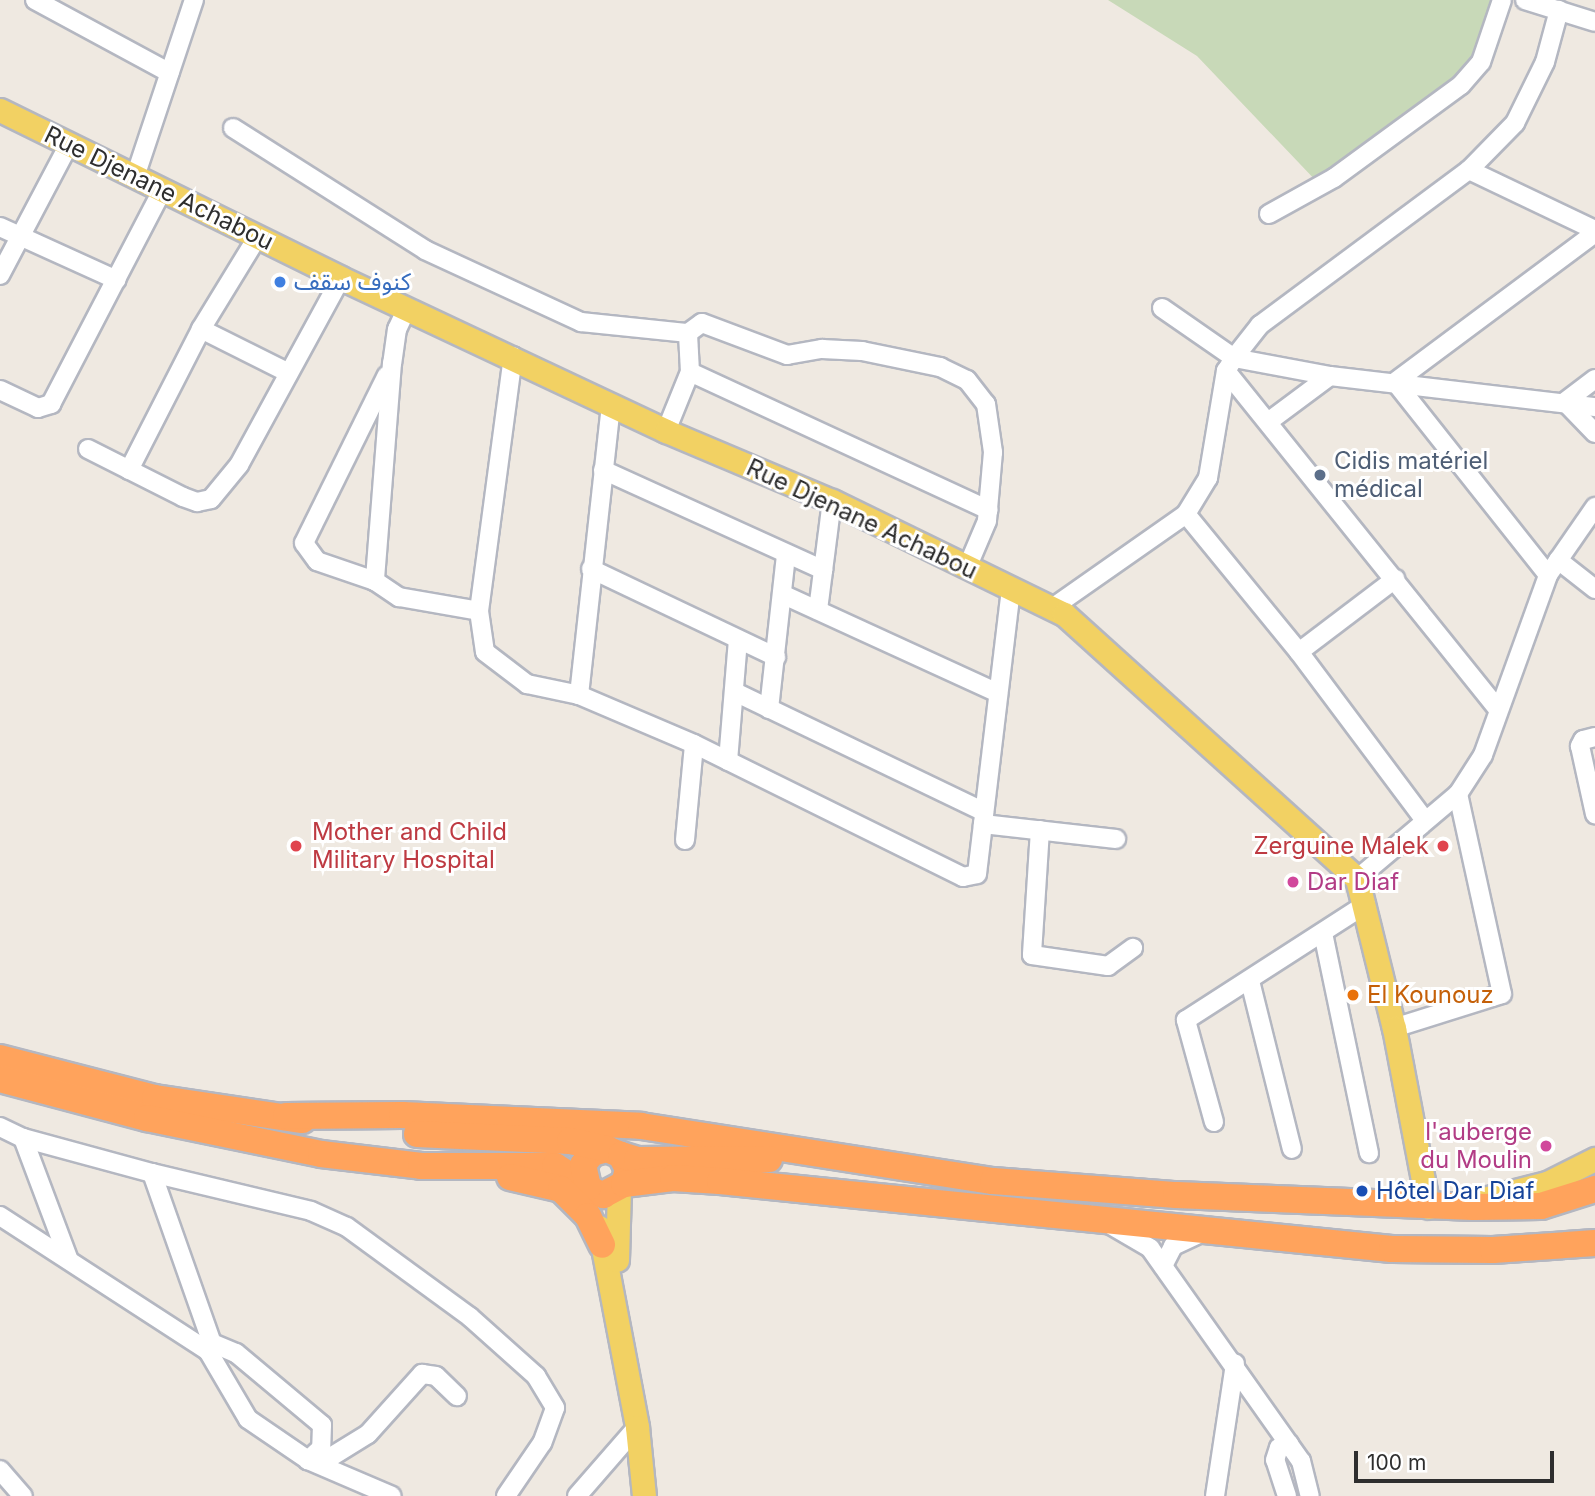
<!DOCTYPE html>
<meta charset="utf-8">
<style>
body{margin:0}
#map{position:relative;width:1595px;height:1496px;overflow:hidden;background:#efe9e1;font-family:Inter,"Noto Sans Arabic",sans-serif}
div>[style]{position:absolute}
.cemetery>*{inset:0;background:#c8d9b8}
.roads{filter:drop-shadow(2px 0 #b4b7c1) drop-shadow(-2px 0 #b4b7c1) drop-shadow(0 2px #b4b7c1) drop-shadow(0 -2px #b4b7c1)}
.minor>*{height:18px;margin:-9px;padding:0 9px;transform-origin:9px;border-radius:9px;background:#fff}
.major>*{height:23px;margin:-11.5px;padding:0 11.5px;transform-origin:11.5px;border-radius:11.5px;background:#f2d163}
.highway>*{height:26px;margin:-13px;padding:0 13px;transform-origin:13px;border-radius:13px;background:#ffa35c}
.dots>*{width:19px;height:19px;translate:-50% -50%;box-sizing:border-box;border:4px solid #fff;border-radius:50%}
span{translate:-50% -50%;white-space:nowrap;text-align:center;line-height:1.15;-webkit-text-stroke:6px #fff;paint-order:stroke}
.street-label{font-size:24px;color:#2e2e2e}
.shop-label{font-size:24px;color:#366cbe}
.left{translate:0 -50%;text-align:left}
.service-label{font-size:24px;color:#4e5e75}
.health-label{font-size:24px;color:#be3a42}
.right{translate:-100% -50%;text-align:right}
.hotel-label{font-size:24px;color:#b23c85}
.food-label{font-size:24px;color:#c56008}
.transit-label{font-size:24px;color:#164399}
.scale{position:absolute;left:1354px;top:1451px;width:200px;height:32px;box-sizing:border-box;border:4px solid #2e2e2e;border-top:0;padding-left:9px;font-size:21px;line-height:24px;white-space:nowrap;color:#2e2e2e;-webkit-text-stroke:5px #fff;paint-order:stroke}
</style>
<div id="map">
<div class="cemetery">
<div style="clip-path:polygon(1108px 0,1495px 0,1487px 44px,1464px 76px,1319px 184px,1197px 56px)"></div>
</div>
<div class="roads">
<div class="minor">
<div style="left:35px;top:0;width:153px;rotate:28.4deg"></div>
<div style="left:1525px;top:0;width:73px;rotate:17.4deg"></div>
<div style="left:233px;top:128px;width:227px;rotate:32.4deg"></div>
<div style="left:425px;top:250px;width:172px;rotate:24.8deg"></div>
<div style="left:581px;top:322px;width:108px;rotate:5.9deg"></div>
<div style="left:688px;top:333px;width:17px;rotate:-36deg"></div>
<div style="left:702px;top:323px;width:91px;rotate:20.6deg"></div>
<div style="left:787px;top:355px;width:36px;rotate:-10deg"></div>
<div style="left:822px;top:349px;width:40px;rotate:2.9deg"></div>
<div style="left:862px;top:351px;width:80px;rotate:11.6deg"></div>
<div style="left:940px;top:367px;width:30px;rotate:26deg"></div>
<div style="left:967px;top:380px;width:31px;rotate:52deg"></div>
<div style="left:986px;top:404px;width:49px;rotate:81.7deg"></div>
<div style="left:993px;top:452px;width:69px;rotate:95deg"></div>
<div style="left:987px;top:521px;width:51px;rotate:113.1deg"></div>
<div style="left:1469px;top:170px;width:140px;rotate:25.5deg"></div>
<div style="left:135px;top:177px;width:187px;rotate:-71.6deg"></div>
<div style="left:1269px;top:214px;width:74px;rotate:-29deg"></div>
<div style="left:1334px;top:178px;width:157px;rotate:-36.2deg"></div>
<div style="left:1461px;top:85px;width:30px;rotate:-49deg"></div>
<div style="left:1481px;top:62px;width:65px;rotate:-71.3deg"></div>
<div style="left:0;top:227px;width:128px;rotate:24.4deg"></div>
<div style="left:0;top:275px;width:148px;rotate:-62.2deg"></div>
<div style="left:407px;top:308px;width:23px;rotate:115deg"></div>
<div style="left:397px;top:329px;width:34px;rotate:98deg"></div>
<div style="left:392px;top:363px;width:219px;rotate:94.5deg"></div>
<div style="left:375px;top:581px;width:29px;rotate:34deg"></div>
<div style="left:399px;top:597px;width:81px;rotate:9.9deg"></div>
<div style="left:479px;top:611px;width:257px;rotate:-82.4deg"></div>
<div style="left:1162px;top:308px;width:88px;rotate:34.8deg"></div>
<div style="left:1234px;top:358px;width:98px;rotate:10.6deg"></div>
<div style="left:1330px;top:376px;width:267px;rotate:6.7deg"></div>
<div style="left:201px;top:329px;width:98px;rotate:26.6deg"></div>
<div style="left:1226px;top:371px;width:435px;rotate:51.2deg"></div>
<div style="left:690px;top:372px;width:329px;rotate:24.8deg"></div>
<div style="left:1595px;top:379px;width:38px;rotate:143deg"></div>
<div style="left:1565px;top:402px;width:43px;rotate:45.9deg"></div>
<div style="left:0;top:390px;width:42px;rotate:25.3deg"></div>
<div style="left:38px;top:408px;width:14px;rotate:-17deg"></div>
<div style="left:51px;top:404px;width:240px;rotate:-62.5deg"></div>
<div style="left:1268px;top:422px;width:77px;rotate:-36.6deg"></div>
<div style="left:666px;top:431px;width:64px;rotate:-67.9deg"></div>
<div style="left:690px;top:372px;width:39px;rotate:-93deg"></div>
<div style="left:88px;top:449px;width:106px;rotate:26.8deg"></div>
<div style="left:183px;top:497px;width:15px;rotate:20deg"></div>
<div style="left:197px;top:502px;width:14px;rotate:-12deg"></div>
<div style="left:211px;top:499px;width:44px;rotate:-50.5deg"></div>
<div style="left:239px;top:465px;width:213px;rotate:-61.4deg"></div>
<div style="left:129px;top:470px;width:158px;rotate:-62.9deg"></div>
<div style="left:201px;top:329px;width:109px;rotate:-58.5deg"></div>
<div style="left:603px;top:470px;width:242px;rotate:24.4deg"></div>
<div style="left:1186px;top:514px;width:178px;rotate:50.7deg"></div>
<div style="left:1299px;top:652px;width:209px;rotate:53.2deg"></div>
<div style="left:1558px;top:560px;width:47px;rotate:38.1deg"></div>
<div style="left:591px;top:569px;width:205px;rotate:25.4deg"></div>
<div style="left:1548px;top:575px;width:246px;rotate:-128.4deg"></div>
<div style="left:1395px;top:382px;width:249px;rotate:-36.7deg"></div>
<div style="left:375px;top:581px;width:61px;rotate:-161deg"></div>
<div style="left:317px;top:561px;width:22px;rotate:-126deg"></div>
<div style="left:304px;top:543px;width:187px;rotate:-63.7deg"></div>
<div style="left:784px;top:595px;width:235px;rotate:24.6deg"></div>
<div style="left:1052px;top:608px;width:164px;rotate:-35deg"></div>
<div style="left:1186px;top:514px;width:42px;rotate:-58.6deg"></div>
<div style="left:1208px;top:478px;width:109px;rotate:-80.5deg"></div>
<div style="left:1226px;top:371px;width:15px;rotate:-58deg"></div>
<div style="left:1234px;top:358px;width:42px;rotate:-51.8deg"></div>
<div style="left:1260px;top:325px;width:260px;rotate:-36.6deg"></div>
<div style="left:1469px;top:170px;width:66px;rotate:-45.6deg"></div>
<div style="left:1515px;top:123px;width:68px;rotate:-63.8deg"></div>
<div style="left:1545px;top:62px;width:54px;rotate:-74.9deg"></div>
<div style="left:818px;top:610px;width:110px;rotate:-82.7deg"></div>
<div style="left:479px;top:611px;width:41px;rotate:81.7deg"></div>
<div style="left:485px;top:652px;width:53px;rotate:37.3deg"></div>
<div style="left:527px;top:684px;width:53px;rotate:11.9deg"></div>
<div style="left:579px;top:695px;width:125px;rotate:23.1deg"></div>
<div style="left:694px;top:744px;width:300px;rotate:26.3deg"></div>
<div style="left:963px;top:877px;width:14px;rotate:-12deg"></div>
<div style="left:977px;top:874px;width:286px;rotate:-83.2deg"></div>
<div style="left:1299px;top:652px;width:121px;rotate:-37.2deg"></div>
<div style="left:737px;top:693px;width:274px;rotate:25.7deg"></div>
<div style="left:579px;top:695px;width:292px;rotate:-83.7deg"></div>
<div style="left:769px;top:709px;width:155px;rotate:-83.7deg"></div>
<div style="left:1595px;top:737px;width:12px;rotate:166deg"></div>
<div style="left:1583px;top:740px;width:7px;rotate:117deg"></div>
<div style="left:1580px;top:746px;width:70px;rotate:77.6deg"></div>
<div style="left:728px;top:761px;width:122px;rotate:-85.3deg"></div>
<div style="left:983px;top:824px;width:134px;rotate:6.4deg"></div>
<div style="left:1040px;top:830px;width:125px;rotate:93.7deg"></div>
<div style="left:1032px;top:955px;width:77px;rotate:8.2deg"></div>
<div style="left:1108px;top:966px;width:31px;rotate:-36deg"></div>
<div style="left:685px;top:840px;width:96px;rotate:-84.6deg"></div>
<div style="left:1357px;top:879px;width:132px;rotate:-40.1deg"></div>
<div style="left:1458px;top:794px;width:46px;rotate:-57.3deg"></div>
<div style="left:1483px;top:755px;width:191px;rotate:-70.1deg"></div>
<div style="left:1548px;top:575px;width:83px;rotate:-55.3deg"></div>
<div style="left:1323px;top:933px;width:225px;rotate:78.2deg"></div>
<div style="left:1250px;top:981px;width:173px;rotate:76deg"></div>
<div style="left:1394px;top:1028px;width:113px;rotate:-17.5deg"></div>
<div style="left:1502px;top:994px;width:205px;rotate:-102.4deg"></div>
<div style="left:1214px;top:1122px;width:106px;rotate:-105.4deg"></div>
<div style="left:1186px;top:1020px;width:214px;rotate:-32.8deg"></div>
<div style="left:0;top:1127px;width:25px;rotate:26deg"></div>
<div style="left:23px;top:1138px;width:134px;rotate:15.2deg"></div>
<div style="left:152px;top:1173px;width:163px;rotate:13.4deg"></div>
<div style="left:311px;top:1211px;width:39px;rotate:24deg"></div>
<div style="left:347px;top:1227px;width:152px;rotate:36.2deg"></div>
<div style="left:470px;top:1317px;width:89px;rotate:41.8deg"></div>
<div style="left:536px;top:1376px;width:37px;rotate:59deg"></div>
<div style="left:555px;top:1408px;width:37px;rotate:110deg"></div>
<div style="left:542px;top:1443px;width:64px;rotate:124.2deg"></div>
<div style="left:23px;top:1138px;width:128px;rotate:69.4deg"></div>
<div style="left:152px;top:1173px;width:180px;rotate:70.6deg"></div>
<div style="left:212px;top:1343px;width:9px;rotate:117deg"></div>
<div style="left:208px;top:1351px;width:79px;rotate:59.5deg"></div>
<div style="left:248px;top:1419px;width:73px;rotate:34.3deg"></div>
<div style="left:308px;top:1460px;width:91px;rotate:23.2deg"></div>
<div style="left:0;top:1216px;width:248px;rotate:33deg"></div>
<div style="left:1109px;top:1224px;width:48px;rotate:30.3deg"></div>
<div style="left:1150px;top:1248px;width:261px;rotate:54.7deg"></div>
<div style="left:1301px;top:1461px;width:36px;rotate:76deg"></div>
<div style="left:1163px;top:1266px;width:22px;rotate:-63deg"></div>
<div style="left:1173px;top:1246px;width:33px;rotate:-25deg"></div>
<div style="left:212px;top:1343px;width:26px;rotate:23deg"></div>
<div style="left:236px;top:1353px;width:112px;rotate:39.9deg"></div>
<div style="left:322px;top:1425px;width:23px;rotate:92deg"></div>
<div style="left:321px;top:1448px;width:18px;rotate:137deg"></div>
<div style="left:321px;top:1463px;width:55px;rotate:-31.7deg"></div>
<div style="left:368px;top:1434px;width:81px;rotate:-48deg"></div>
<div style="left:422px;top:1374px;width:14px;rotate:8deg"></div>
<div style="left:436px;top:1376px;width:29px;rotate:44deg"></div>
<div style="left:0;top:1470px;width:35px;rotate:49deg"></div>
<div style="left:577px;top:1496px;width:91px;rotate:-49deg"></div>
<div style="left:1215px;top:1496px;width:134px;rotate:-81.4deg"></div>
<div style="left:1287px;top:1496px;width:38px;rotate:-108deg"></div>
<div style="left:1275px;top:1460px;width:13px;rotate:-72deg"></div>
<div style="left:1279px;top:1448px;width:11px;rotate:-22deg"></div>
</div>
<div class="major">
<div style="left:0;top:110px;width:380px;rotate:26.2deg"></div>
<div style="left:341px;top:278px;width:359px;rotate:25.2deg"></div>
<div style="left:666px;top:431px;width:180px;rotate:22.9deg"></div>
<div style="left:832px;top:501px;width:258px;rotate:26deg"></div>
<div style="left:1064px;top:614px;width:395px;rotate:42.1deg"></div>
<div style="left:1357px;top:879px;width:154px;rotate:76.1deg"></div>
<div style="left:1394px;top:1028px;width:182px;rotate:79.2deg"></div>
<div style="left:1484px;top:1199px;width:65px;rotate:-14.3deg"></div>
<div style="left:1547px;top:1183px;width:54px;rotate:-26.6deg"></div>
<div style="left:599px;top:1227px;width:204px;rotate:79.2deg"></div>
<div style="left:637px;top:1427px;width:69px;rotate:84.2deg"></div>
<div style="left:617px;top:1260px;width:70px;rotate:-88.4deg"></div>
</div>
<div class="highway">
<div style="left:0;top:1058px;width:160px;rotate:14.5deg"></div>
<div style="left:155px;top:1098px;width:149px;rotate:8.5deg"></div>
<div style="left:0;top:1079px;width:152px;rotate:14.9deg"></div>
<div style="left:147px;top:1118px;width:178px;rotate:11.7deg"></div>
<div style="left:321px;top:1154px;width:101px;rotate:6.8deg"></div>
<div style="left:421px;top:1166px;width:134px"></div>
<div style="left:555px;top:1166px;width:48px;rotate:33deg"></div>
<div style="left:595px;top:1192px;width:9px;rotate:21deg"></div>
<div style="left:603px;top:1195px;width:24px;rotate:-28deg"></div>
<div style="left:624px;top:1184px;width:16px;rotate:-75deg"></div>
<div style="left:628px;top:1169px;width:16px;rotate:-117deg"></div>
<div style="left:621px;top:1155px;width:15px;rotate:-157deg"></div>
<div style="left:607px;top:1149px;width:16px;rotate:165deg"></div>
<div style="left:592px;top:1153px;width:15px;rotate:127deg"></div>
<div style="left:583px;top:1165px;width:23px;rotate:77deg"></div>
<div style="left:286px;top:1116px;width:116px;rotate:-0.5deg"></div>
<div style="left:402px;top:1115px;width:239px;rotate:2.6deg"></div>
<div style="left:641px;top:1126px;width:356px;rotate:8.9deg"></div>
<div style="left:993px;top:1181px;width:184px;rotate:4.4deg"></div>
<div style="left:1176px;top:1195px;width:298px;rotate:2.3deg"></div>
<div style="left:1474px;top:1207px;width:67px;rotate:-0.9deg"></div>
<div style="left:1541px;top:1206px;width:57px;rotate:-17.5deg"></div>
<div style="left:417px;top:1134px;width:153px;rotate:2.6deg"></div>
<div style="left:570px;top:1141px;width:38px;rotate:12deg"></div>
<div style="left:621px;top:1155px;width:17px;rotate:17deg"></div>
<div style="left:637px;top:1160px;width:132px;rotate:-0.4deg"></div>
<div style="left:510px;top:1177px;width:52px;rotate:13.2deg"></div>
<div style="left:561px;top:1189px;width:38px;rotate:45deg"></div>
<div style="left:588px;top:1216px;width:32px;rotate:64deg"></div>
<div style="left:624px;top:1184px;width:49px;rotate:-7deg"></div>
<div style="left:673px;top:1178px;width:47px;rotate:3.7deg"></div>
<div style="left:720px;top:1181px;width:675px;rotate:5.78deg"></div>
<div style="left:1392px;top:1249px;width:101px;rotate:0.6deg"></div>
<div style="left:1493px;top:1250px;width:102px;rotate:-3.9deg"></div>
</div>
</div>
<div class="dots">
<div style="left:280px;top:282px;background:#3f7fe0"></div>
<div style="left:1320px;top:475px;background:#5c6f8a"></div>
<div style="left:296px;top:846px;background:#e0444e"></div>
<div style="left:1443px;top:846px;background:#e0444e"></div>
<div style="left:1293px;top:882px;background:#d1479c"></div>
<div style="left:1353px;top:995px;background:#e8710a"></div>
<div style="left:1546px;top:1146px;background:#d1479c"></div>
<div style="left:1362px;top:1191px;background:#1a4fb4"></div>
</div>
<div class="street-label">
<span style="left:159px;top:188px;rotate:26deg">Rue Djenane Achabou</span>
<span style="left:862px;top:519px;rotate:25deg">Rue Djenane Achabou</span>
</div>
<div class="shop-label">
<span class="left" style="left:294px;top:282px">كنوف سقف</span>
</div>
<div class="service-label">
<span class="left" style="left:1334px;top:475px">Cidis matériel<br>médical</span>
</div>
<div class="health-label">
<span class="left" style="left:312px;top:846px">Mother and Child<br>Military Hospital</span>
<span class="right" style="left:1429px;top:846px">Zerguine Malek</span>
</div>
<div class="hotel-label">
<span class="left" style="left:1307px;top:882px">Dar Diaf</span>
<span class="right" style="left:1532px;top:1146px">l'auberge<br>du Moulin</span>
</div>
<div class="food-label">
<span class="left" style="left:1367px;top:995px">El Kounouz</span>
</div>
<div class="transit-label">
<span class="left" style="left:1376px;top:1191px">Hôtel Dar Diaf</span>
</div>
<div class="scale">100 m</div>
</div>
